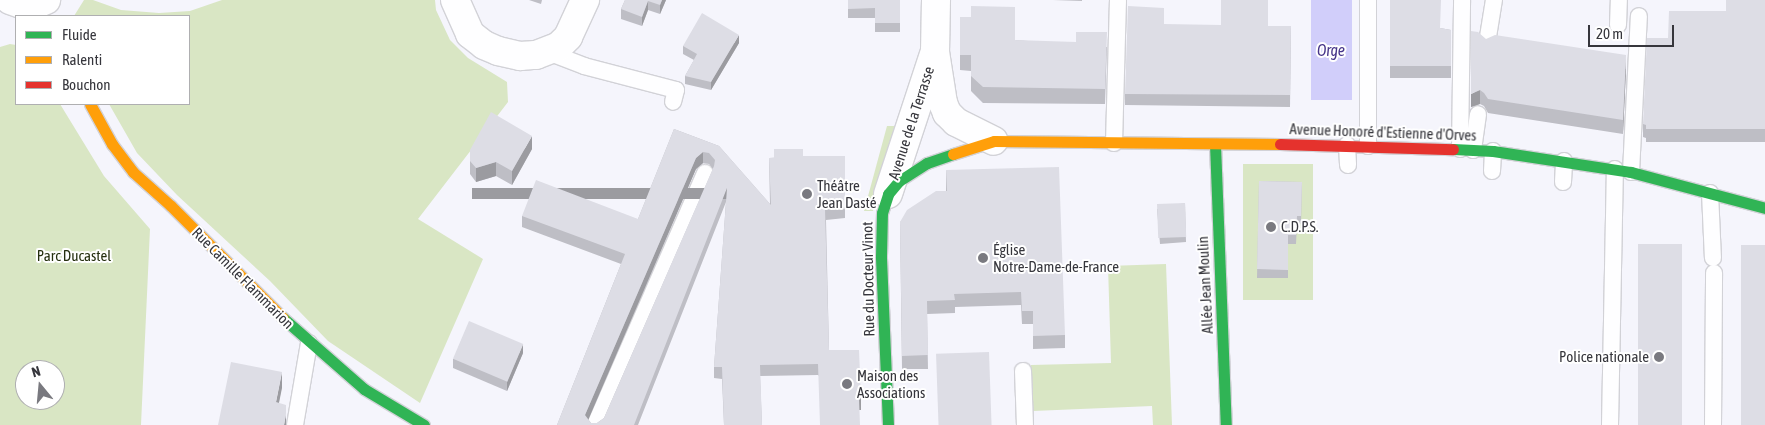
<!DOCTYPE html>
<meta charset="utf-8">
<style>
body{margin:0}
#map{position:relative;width:1765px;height:425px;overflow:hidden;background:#f5f5fc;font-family:"Asap Condensed",sans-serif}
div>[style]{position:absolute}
.green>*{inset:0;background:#d9e6c4;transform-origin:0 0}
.water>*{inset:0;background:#d1cefa;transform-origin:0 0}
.roads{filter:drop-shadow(1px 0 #d2d2d7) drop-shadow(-1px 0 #d2d2d7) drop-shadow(0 1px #d2d2d7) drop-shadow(0 -1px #d2d2d7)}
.lane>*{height:16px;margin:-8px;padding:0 8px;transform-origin:8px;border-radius:8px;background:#fefeff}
.street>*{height:28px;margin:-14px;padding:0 14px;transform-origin:14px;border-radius:14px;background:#fefeff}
.fast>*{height:11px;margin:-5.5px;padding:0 5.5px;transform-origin:5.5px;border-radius:5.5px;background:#30b455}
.slow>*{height:11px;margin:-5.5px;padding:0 5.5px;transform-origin:5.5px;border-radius:5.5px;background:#ff9f0a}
.jam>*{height:11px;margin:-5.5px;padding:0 5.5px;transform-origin:5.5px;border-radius:5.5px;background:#e5322d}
.wall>*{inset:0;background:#bebec5}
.shaded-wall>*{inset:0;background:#9b9ba0;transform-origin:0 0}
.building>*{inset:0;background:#dddde5;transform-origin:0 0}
.dots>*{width:14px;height:14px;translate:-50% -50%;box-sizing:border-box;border:2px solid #fff;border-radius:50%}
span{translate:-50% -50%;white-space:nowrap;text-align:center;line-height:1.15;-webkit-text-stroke:4px #fff;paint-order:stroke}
.street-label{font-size:15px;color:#36363c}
.poi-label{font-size:15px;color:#36363c}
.left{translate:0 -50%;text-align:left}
.right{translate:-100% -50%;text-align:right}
.park-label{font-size:15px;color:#252f0f}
.water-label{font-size:16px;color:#463589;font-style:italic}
.legend{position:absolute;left:15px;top:15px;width:175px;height:90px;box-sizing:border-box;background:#fff;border:1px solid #afafb1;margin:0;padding:6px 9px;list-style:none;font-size:15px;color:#36363c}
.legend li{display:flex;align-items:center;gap:10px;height:25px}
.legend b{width:25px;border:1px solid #afafb1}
.north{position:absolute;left:15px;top:360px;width:50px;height:50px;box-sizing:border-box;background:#fff;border:1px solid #afafb1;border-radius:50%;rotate:343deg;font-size:14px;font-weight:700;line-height:20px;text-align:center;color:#36363c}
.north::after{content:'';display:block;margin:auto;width:18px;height:22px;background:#79797f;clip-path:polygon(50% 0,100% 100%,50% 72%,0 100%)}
.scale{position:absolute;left:1588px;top:25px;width:86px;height:22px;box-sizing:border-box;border:2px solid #36363c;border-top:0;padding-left:6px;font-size:15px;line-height:18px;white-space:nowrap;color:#36363c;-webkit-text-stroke:4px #fff;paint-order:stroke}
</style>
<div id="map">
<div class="green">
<div style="clip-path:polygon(84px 0,93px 0,121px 10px,159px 13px,190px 11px,222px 0,435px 0,436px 10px,450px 40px,468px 58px,507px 82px,508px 102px,418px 219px,483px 259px,420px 403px,328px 341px,270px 281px,177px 195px,137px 153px,109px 104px,189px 104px,189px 16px,74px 16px)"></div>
<div style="clip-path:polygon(evenodd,10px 44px,16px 45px,16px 104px,60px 104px,104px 176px,150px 229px,141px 425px,0 425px,0 47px,10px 44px,25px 370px,55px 370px,55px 400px,25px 400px,25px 370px)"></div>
<div style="clip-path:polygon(887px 126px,900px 126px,873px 211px,864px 211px)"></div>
<div style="left:1243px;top:164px;width:70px;height:136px"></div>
<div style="clip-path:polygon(1166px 264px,1172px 425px,1153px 425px,1152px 406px,1033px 411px,1031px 365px,1111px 363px,1108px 266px)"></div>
</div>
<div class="water">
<div style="left:1311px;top:0;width:41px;height:100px"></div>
</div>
<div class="roads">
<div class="lane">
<div style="left:1618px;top:25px;width:25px;rotate:-88deg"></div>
<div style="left:1487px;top:43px;width:44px;rotate:-80.8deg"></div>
<div style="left:548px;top:52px;width:39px;rotate:21deg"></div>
<div style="left:584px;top:66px;width:95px;rotate:14.6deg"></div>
<div style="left:676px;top:90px;width:12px;rotate:104deg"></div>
<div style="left:1114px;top:143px;width:143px;rotate:-88.4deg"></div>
<div style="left:1347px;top:145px;width:20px;rotate:87deg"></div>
<div style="left:1368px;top:146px;width:146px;rotate:-90deg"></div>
<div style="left:1460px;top:149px;width:149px;rotate:-89.2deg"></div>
<div style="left:1473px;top:150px;width:36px;rotate:-82deg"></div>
<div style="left:1492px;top:171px;width:20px;rotate:-87deg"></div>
<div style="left:1631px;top:172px;width:156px;rotate:-87.1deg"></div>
<div style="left:1563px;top:182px;width:21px;rotate:-87deg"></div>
<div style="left:1710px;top:193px;width:65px;rotate:87.4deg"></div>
<div style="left:1023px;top:371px;width:54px;rotate:87.9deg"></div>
<div style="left:295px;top:425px;width:83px;rotate:-80.3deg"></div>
<div style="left:595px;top:425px;width:275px;rotate:-66.4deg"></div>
<div style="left:1610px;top:425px;width:256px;rotate:-88.9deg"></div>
<div style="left:1713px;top:425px;width:152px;rotate:-89.6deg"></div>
</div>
<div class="street">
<div style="left:10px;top:0;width:15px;rotate:20deg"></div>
<div style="left:24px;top:5px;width:13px;rotate:-4deg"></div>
<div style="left:37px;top:4px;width:10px;rotate:-24deg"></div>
<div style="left:455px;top:0;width:37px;rotate:66deg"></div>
<div style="left:470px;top:34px;width:18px;rotate:38deg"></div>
<div style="left:484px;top:45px;width:15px;rotate:23deg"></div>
<div style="left:498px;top:51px;width:23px;rotate:13deg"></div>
<div style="left:520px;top:56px;width:16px;rotate:-4deg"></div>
<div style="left:536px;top:55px;width:25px;rotate:-21deg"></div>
<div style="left:559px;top:46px;width:13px;rotate:-45deg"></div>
<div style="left:568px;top:37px;width:41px;rotate:-65.3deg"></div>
<div style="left:936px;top:0;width:52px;rotate:91.1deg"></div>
<div style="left:935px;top:52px;width:52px;rotate:81.1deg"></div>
<div style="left:943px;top:103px;width:11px;rotate:68deg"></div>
<div style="left:947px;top:113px;width:13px;rotate:45deg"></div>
<div style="left:956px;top:122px;width:42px;rotate:26.6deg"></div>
<div style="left:888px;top:194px;width:147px;rotate:-71.8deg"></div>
</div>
<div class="fast">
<div style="left:1215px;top:144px;width:281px;rotate:87.8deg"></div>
<div style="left:1453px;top:149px;width:40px;rotate:2.9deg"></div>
<div style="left:1493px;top:151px;width:140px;rotate:8.7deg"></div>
<div style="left:1631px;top:172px;width:139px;rotate:15deg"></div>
<div style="left:283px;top:318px;width:108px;rotate:41.2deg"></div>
<div style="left:364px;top:389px;width:70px;rotate:31deg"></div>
<div style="left:888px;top:425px;width:169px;rotate:-92.4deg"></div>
<div style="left:881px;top:256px;width:43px;rotate:-88.7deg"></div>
<div style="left:882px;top:213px;width:20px;rotate:-72deg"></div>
<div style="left:888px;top:194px;width:17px;rotate:-50deg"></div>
<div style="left:899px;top:181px;width:33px;rotate:-33deg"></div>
<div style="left:927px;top:163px;width:28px;rotate:-19deg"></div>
</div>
<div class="slow">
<div style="left:90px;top:104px;width:46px;rotate:61.2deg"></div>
<div style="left:112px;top:144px;width:35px;rotate:53deg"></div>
<div style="left:133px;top:172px;width:51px;rotate:41.8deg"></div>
<div style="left:171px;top:206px;width:158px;rotate:45deg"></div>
<div style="left:953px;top:154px;width:43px;rotate:-17.6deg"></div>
<div style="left:994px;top:141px;width:286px;rotate:0.6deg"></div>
</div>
<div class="jam">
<div style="left:1280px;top:144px;width:173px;rotate:1.7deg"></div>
</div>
</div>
<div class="wall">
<div style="clip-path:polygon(529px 0,542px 0,541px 4px)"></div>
<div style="clip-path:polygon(625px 0,666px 0,660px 14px,648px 10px,642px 26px,621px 19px,621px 9px)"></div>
<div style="clip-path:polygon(848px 0,900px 0,900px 32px,875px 32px,875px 18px,848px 18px)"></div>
<div style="clip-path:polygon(1053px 0,1082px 0,1082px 1px)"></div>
<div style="clip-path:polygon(1390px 0,1440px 28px,1451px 30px,1451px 78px,1390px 78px)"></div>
<div style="clip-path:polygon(1765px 0,1765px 142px,1646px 142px,1646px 138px,1643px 137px,1643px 124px,1668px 38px,1726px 11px)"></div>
<div style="clip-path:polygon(1268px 26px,1291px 26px,1290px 107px,1125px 105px,1125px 94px)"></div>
<div style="clip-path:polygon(1486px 39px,1626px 69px,1623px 134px,1488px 113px,1484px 106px,1480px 104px,1471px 107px)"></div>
<div style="clip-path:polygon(1015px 40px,1107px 47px,1105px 104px,983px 103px,971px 91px,971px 71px,960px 70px,960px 55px)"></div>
<div style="clip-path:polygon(739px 43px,711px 90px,685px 84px,685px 76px,694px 60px,683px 54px,683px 46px)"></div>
<div style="clip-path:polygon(evenodd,674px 129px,719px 146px,770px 204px,769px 158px,803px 156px,845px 156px,845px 218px,826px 220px,829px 350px,861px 410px,818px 375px,760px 376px,762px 425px,724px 425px,722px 379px,714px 378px,714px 367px,726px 202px,638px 425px,557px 425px,621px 264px,522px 227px,522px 216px,638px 219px,674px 129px,703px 163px,709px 164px,713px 169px,604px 418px,597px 423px,591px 423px,588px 419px,696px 169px,703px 163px)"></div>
<div style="clip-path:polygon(532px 149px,512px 185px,496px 176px,476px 182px,470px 174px,470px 150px)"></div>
<div style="clip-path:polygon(946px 170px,1065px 335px,1065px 348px,1033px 349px,1033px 324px,1022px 324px,1021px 305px,955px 307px,955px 313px,927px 314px,928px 369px,902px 369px,900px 222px,946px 191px)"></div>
<div style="clip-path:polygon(1259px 181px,1302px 182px,1301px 224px,1297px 224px,1296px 244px,1288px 244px,1288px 278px,1257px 278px)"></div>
<div style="clip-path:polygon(1185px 203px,1186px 242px,1160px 244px,1157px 209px)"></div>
<div style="clip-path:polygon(523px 353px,507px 391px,453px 368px,453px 359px)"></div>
</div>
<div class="shaded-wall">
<div style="clip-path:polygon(662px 0,666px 0,660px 14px,660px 5px)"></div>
<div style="clip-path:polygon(648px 1px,648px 10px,642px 26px,642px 17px)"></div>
<div style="clip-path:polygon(739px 35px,739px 43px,711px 90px,711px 82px)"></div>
<div style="clip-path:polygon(1626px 55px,1626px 69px,1623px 134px,1623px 120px)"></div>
<div style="clip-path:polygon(1480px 90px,1480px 104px,1471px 107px,1471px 94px)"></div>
<div style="clip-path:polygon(532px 136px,532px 149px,512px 185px,512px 171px)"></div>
<div style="clip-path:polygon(703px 152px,703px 163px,696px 169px,586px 425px,585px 415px,696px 158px)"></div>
<div style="clip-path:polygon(496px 162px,496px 176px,476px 182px,476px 168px)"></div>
<div style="left:727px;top:188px;width:11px;height:255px;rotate:90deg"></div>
<div style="clip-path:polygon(523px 344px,523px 353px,507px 391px,507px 382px)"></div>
<div style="clip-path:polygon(282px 372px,282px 388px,276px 418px,276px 402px)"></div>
<div style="left:861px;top:398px;width:12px;height:2px;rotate:90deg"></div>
<div style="clip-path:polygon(286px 414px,286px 425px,284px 425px)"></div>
</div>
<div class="building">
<div style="clip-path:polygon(625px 0,662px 0,660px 5px,648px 1px,642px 17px,621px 9px)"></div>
<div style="clip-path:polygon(848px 0,900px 0,900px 23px,875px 23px,875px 8px,848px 9px)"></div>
<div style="clip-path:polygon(1221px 0,1268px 0,1268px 26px,1291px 26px,1290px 95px,1125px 94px,1128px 6px,1164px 8px,1164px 24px,1221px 25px)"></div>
<div style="clip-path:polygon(1390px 0,1441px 0,1440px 28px,1451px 30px,1451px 66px,1390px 66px)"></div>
<div style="clip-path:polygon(1726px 0,1765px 0,1765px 129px,1646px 129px,1646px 125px,1643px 124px,1647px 38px,1668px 38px,1669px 11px,1726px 11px)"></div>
<div style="clip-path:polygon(971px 6px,1015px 7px,1015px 40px,1076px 42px,1076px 32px,1107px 32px,1105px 89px,983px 87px,971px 76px,971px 55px,960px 55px,960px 17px,971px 17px)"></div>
<div style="clip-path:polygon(702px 13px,739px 35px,711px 82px,685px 76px,697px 54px,683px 46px)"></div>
<div style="clip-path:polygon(1471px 31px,1478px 32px,1486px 39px,1495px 35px,1626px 55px,1623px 120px,1488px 99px,1484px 93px,1480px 90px,1471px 94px)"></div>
<div style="clip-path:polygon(491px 112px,532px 136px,512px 171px,496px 162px,476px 168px,470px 161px,470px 150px)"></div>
<div style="clip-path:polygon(evenodd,674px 129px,719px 146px,771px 205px,769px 158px,774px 158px,774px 149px,803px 149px,803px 156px,845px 156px,845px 207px,825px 209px,829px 350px,859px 350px,861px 398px,859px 399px,860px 425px,820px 425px,818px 364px,760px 365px,762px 425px,724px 425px,722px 367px,714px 367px,727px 188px,634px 425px,557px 425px,625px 254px,522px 216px,536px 180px,638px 219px,674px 129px,703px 152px,709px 153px,715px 160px,714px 166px,604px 418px,597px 423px,591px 423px,585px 415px,696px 158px,703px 152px)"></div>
<div style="clip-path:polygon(1059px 167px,1065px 335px,1033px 336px,1033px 311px,1022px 311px,1021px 292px,954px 294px,955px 300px,927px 301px,928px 355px,902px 356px,900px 222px,907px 210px,936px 191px,947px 191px,946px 170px)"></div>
<div style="clip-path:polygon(1259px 181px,1302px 182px,1301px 216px,1297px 216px,1296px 235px,1288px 235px,1288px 270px,1257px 269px)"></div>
<div style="left:1185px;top:203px;width:34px;height:28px;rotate:88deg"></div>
<div style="left:1638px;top:244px;width:44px;height:181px"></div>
<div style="left:1741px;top:245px;width:24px;height:180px"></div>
<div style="left:469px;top:321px;width:59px;height:41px;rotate:23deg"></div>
<div style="left:989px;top:352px;width:73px;height:53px;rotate:88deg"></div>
<div style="clip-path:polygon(231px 362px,282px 372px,276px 402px,286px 405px,286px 414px,284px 425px,218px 425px)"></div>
</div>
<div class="dots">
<div style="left:807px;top:194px;background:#79797f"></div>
<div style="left:1271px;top:227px;background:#79797f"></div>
<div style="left:983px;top:258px;background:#79797f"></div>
<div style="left:1659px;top:357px;background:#79797f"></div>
<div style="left:847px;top:384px;background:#79797f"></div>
</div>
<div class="street-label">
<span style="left:911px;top:123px;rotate:-72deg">Avenue de la Terrasse</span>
<span style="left:1383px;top:132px;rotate:2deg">Avenue Honoré d'Estienne d'Orves</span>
<span style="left:243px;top:278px;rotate:45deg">Rue Camille Flammarion</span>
<span style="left:868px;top:279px;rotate:-91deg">Rue du Docteur Vinot</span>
<span style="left:1205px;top:285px;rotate:-93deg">Allée Jean Moulin</span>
</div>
<div class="poi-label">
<span class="left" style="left:817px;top:194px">Théâtre<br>Jean Dasté</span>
<span class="left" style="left:1281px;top:227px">C.D.P.S.</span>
<span class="left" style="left:993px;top:258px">Église<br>Notre-Dame-de-France</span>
<span class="right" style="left:1649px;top:357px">Police nationale</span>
<span class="left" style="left:857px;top:384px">Maison des<br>Associations</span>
</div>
<div class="park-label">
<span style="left:74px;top:256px">Parc Ducastel</span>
</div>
<div class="water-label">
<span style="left:1331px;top:50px">Orge</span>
</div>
<ul class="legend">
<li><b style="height:6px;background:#30b455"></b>Fluide</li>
<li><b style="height:6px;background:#ff9f0a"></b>Ralenti</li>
<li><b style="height:6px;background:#e5322d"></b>Bouchon</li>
</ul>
<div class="north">N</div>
<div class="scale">20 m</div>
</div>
